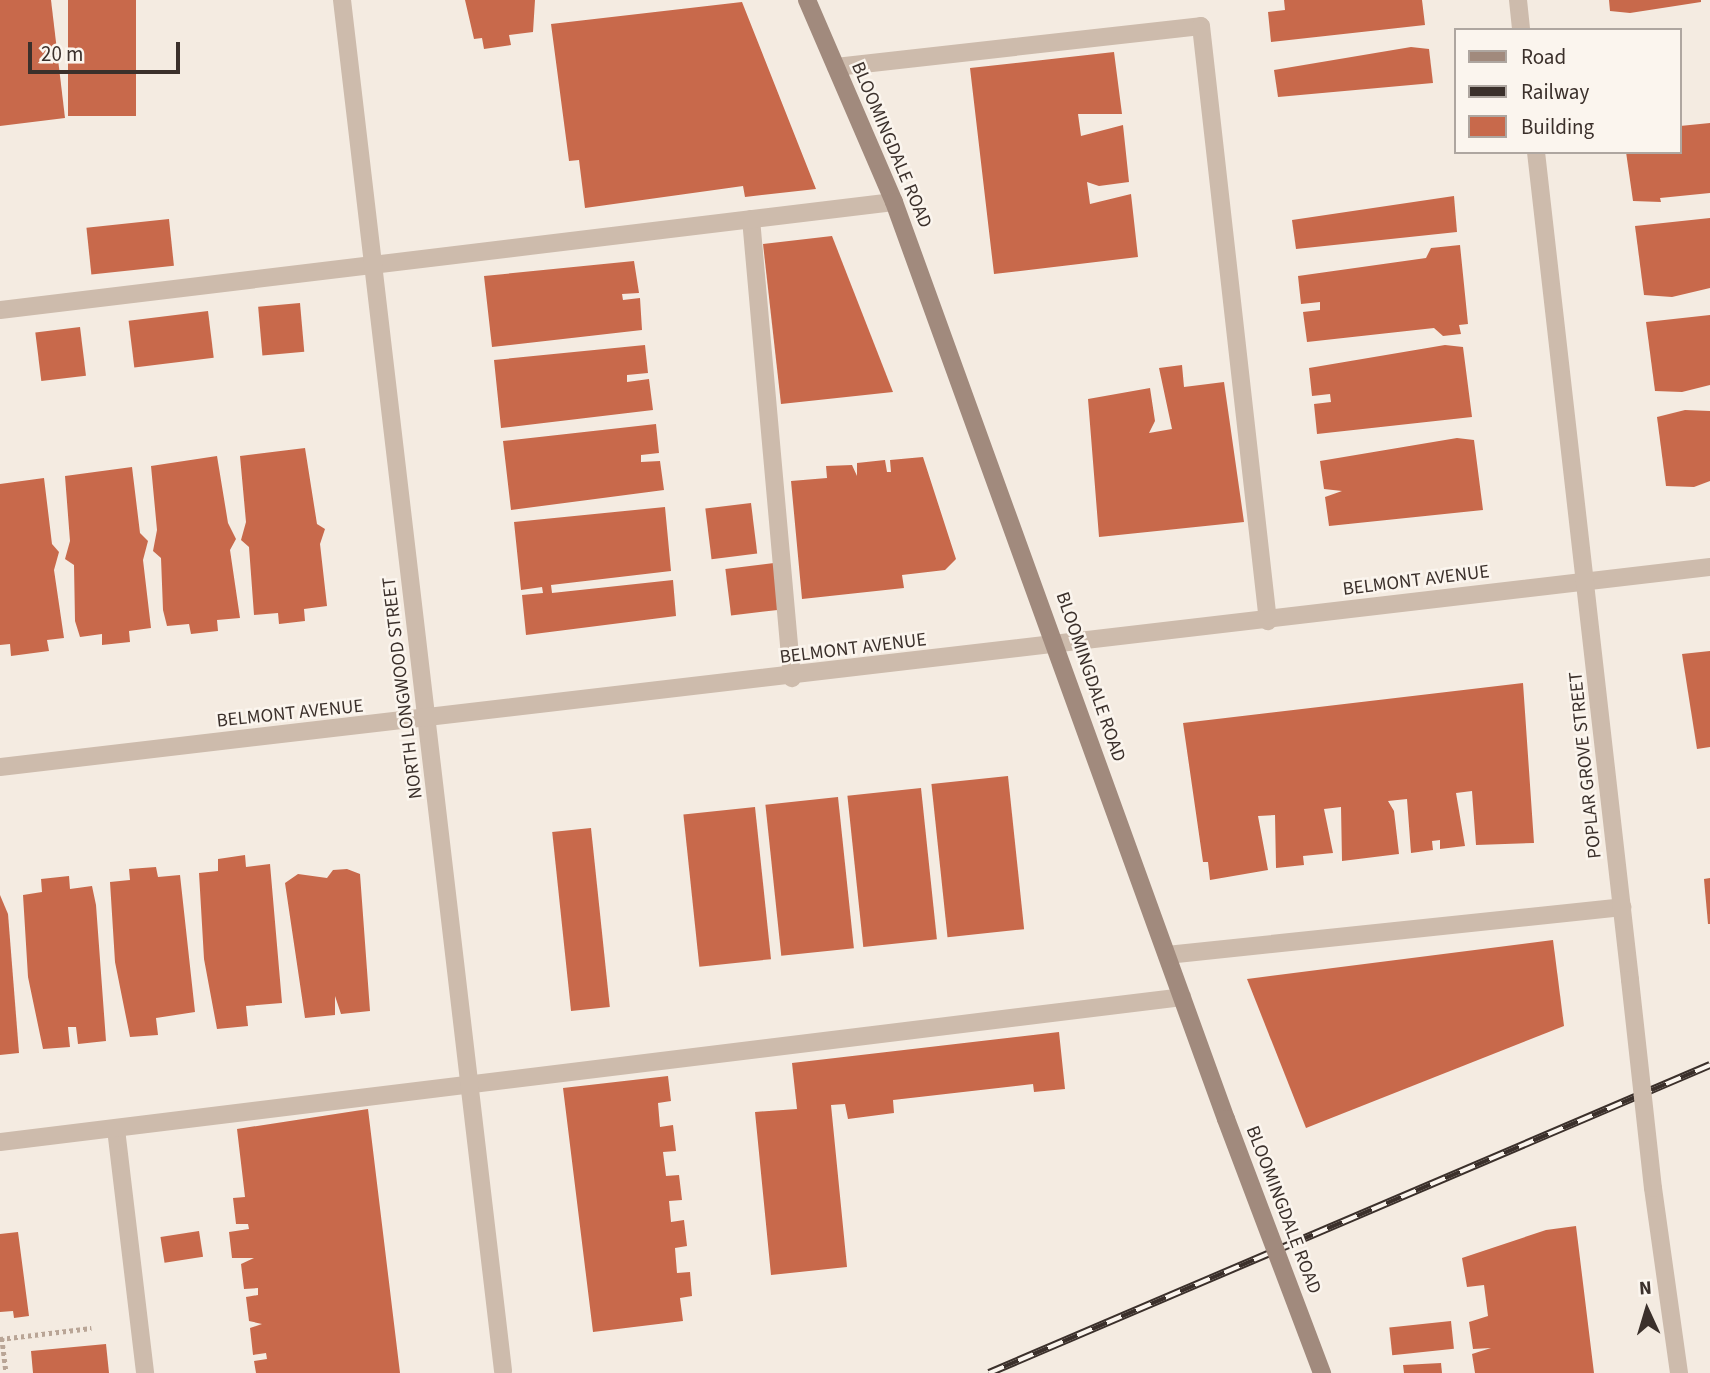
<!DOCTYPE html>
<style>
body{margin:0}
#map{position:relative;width:1710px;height:1373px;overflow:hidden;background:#f4ebe1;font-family:"Source Sans 3",sans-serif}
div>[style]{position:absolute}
.building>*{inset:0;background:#c8694b;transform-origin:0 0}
.path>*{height:4.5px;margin-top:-2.25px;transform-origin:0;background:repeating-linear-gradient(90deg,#b9a596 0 3.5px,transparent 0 7px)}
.service>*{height:18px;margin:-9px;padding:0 9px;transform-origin:9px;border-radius:9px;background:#cdbbac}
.minor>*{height:18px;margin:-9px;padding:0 9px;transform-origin:9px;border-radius:9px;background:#cdbbac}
.tertiary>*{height:18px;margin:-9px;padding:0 9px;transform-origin:9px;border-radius:9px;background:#cdbbac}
.secondary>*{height:18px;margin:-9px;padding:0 9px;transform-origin:9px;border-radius:9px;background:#a18a7d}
.rail>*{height:8px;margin-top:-4px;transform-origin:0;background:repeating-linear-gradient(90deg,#fbf5ee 0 16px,#3b302b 0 32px);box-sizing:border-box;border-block:2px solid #3b302b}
.tertiary-bridge>*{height:18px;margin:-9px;padding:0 9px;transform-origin:9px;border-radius:9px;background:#cdbbac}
.secondary-bridge>*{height:18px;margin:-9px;padding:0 9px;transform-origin:9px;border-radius:9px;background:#a18a7d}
span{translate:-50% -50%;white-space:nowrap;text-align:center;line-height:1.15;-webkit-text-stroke:5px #fbf5ee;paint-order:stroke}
.street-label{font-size:19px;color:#3b302b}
.legend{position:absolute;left:1454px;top:28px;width:228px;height:126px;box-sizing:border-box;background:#fbf5ee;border:2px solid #aea6a0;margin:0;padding:9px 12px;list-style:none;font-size:21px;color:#3b302b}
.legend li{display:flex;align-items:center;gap:14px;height:35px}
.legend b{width:35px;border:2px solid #aea6a0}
.north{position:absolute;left:1612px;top:1275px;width:70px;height:70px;-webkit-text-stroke:5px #fbf5ee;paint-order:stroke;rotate:356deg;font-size:19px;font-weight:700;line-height:28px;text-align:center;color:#3b302b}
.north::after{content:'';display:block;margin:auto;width:24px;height:32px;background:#3b302b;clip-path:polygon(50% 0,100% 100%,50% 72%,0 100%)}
.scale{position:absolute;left:28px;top:42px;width:152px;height:32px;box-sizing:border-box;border:4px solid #3b302b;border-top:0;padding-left:9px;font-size:21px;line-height:24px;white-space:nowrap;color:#3b302b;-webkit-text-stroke:5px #fbf5ee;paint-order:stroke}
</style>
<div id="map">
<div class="building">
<div style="clip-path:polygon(0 0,51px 0,65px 118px,0 126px)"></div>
<div style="left:68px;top:0;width:68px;height:116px"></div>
<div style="clip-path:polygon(465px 0,535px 0,533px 32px,509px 35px,511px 45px,484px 49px,482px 38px,474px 39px)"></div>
<div style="clip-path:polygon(1284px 0,1422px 0,1425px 25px,1271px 42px,1268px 12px,1285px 10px)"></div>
<div style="clip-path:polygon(1609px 0,1701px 0,1701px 2px,1630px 13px,1610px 11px)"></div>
<div style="clip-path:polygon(742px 2px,816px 189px,745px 197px,743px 186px,585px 208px,579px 160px,569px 161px,551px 24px)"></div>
<div style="clip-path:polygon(1411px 47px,1429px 49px,1433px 83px,1278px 97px,1274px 70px)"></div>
<div style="clip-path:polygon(1114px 52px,1122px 114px,1078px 114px,1081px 136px,1123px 125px,1129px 182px,1099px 186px,1087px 182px,1090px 204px,1131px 194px,1138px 257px,994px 274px,970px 68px)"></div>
<div style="clip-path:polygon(1710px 123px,1710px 193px,1660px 198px,1661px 202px,1633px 201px,1626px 152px,1680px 152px,1680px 126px)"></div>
<div style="clip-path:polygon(1454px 196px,1457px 232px,1296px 249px,1292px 220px)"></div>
<div style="clip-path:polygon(1710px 218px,1710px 288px,1672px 297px,1644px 295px,1635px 226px)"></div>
<div style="left:169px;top:219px;width:47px;height:83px;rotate:84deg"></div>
<div style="clip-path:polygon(832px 236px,893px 392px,781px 404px,763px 244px)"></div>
<div style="clip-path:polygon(1460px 245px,1468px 324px,1459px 325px,1461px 334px,1443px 336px,1434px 328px,1307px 342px,1303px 312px,1320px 310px,1320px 302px,1301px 304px,1298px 276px,1426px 258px,1431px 248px)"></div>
<div style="clip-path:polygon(634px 261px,639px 293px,622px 294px,623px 300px,640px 298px,642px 330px,492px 347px,484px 276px)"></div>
<div style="left:300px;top:303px;width:49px;height:42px;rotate:85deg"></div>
<div style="left:208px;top:311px;width:47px;height:80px;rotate:83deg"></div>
<div style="clip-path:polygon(1710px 315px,1710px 385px,1682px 392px,1655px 391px,1646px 322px)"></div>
<div style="left:80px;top:327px;width:49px;height:45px;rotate:83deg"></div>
<div style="clip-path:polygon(645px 345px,648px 373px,627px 375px,627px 382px,649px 379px,653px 410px,501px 428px,494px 360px)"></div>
<div style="clip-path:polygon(1445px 345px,1463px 347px,1472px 417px,1317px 434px,1314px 404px,1331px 402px,1330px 394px,1312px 396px,1309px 368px)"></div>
<div style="clip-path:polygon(1182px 365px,1184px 387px,1224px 382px,1244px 522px,1099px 537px,1088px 399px,1150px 388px,1155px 421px,1149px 433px,1172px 429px,1159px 368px)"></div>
<div style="clip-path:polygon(1685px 410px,1710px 411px,1710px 481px,1694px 487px,1666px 486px,1657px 417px)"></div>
<div style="clip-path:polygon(656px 424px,659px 453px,641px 455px,641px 462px,660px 461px,664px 490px,511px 510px,503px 441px)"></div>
<div style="clip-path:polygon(1457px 438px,1474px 440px,1483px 510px,1329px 526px,1325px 497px,1342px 491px,1324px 489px,1320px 461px)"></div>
<div style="clip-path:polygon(305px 448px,317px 524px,325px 529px,320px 544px,327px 606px,304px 609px,305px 621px,279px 624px,278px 613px,254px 615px,249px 547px,241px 540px,246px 522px,240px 456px)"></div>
<div style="clip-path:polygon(217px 456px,228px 523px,236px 539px,230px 550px,240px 618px,217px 620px,218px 631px,191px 634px,189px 624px,167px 626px,163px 610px,161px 558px,153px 551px,157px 530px,151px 466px)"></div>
<div style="clip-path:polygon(923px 457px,956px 559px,945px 570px,902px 575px,904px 588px,802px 599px,791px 481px,827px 478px,826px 466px,852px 465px,857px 476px,857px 463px,885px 460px,887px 472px,891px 472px,890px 460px)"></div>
<div style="clip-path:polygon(132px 467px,140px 533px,148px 541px,143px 560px,151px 628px,129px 631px,130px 642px,102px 645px,102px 634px,80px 637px,75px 621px,74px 565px,65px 559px,70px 541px,65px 476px)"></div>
<div style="clip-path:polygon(44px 478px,52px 544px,59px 552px,54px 570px,64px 638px,47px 640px,49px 651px,11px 656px,10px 644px,0 645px,0 484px)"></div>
<div style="left:751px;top:503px;width:51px;height:46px;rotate:83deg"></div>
<div style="clip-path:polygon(665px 507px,671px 571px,551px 585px,552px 593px,673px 580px,676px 616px,526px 635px,522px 595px,543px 593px,542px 587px,521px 590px,514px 522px)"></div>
<div style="left:774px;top:563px;width:47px;height:49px;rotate:83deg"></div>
<div style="clip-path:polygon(1710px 651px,1710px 747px,1697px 749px,1682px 654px)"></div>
<div style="clip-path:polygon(1523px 683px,1534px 843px,1476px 845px,1472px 791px,1456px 793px,1465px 846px,1440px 849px,1440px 840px,1432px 841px,1433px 850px,1411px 853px,1407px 799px,1388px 801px,1394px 811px,1399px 854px,1342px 861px,1341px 807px,1324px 809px,1333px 853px,1303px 856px,1304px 865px,1276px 868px,1275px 815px,1258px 816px,1268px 870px,1210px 880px,1208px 862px,1203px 862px,1183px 723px)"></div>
<div style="left:1008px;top:776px;width:154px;height:77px;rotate:84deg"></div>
<div style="left:921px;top:788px;width:152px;height:74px;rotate:84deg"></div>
<div style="left:838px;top:797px;width:152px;height:73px;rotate:84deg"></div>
<div style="left:755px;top:807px;width:153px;height:72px;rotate:84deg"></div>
<div style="left:591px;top:828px;width:180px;height:39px;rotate:84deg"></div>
<div style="clip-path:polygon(245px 855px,246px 867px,270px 864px,282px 1003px,246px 1006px,248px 1026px,217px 1029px,204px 959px,199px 873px,218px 871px,218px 859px)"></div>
<div style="clip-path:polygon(156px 867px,158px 877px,180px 875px,195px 1012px,156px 1018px,158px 1035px,130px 1037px,115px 962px,110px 882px,130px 880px,129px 869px)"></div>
<div style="clip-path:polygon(347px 869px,360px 874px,370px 1011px,341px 1014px,335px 996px,335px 1015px,305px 1018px,285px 883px,298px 874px,327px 878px,333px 870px)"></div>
<div style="clip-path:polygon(69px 876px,70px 889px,92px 886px,96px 905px,106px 1041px,78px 1044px,76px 1027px,68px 1027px,70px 1047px,43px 1049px,28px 977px,23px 895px,42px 892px,41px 879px)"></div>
<div style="clip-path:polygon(1710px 878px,1710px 924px,1708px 924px,1704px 879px)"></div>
<div style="clip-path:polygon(0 895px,8px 914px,19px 1053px,0 1055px)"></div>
<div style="clip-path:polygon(1553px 940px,1564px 1026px,1306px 1128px,1247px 979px)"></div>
<div style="clip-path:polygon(1059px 1032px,1065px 1089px,1034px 1092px,1033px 1084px,893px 1100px,894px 1113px,848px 1119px,845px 1104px,831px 1105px,847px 1267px,771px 1275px,755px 1112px,797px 1109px,792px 1063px)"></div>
<div style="clip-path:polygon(668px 1076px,671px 1101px,658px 1103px,660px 1127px,673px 1125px,676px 1151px,663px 1152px,666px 1176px,679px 1175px,682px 1200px,669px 1201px,671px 1222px,684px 1220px,687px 1246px,675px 1248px,677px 1273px,690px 1272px,692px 1296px,680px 1298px,683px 1321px,593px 1332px,563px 1088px)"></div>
<div style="clip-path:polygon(368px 1109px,400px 1373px,256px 1373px,254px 1361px,267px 1359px,266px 1353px,253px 1355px,250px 1328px,262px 1324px,249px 1321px,246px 1297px,258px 1295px,258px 1288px,244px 1289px,241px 1264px,254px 1258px,232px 1258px,229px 1232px,249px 1229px,248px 1224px,236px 1224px,233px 1198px,245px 1197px,237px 1129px)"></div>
<div style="clip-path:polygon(1576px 1226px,1594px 1373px,1475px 1373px,1472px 1354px,1491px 1348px,1473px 1349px,1469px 1322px,1488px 1316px,1484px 1285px,1467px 1287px,1462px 1258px,1546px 1230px)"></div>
<div style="left:199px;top:1231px;width:26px;height:39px;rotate:81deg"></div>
<div style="clip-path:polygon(18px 1232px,29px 1316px,14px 1318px,13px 1311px,0 1312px,0 1234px)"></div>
<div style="left:1451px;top:1321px;width:28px;height:62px;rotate:84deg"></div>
<div style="clip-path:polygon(106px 1344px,109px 1373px,33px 1373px,31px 1351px)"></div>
<div style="clip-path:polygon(1441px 1363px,1442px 1373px,1404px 1373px,1403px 1365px)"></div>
</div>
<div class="path">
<div style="left:2px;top:1338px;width:35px;rotate:83deg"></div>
<div style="left:0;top:1339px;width:92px;rotate:-6.9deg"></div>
</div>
<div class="service">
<div style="left:836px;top:67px;width:367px;rotate:-6.4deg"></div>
<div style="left:1201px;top:26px;width:599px;rotate:83.58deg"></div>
<div style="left:751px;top:219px;width:461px;rotate:84.9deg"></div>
<div style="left:0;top:310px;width:900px;rotate:-6.89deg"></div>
<div style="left:1167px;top:955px;width:458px;rotate:-6deg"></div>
<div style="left:116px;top:1129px;width:246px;rotate:83.2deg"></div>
<div style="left:0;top:1142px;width:1191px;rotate:-6.99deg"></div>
</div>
<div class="minor">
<div style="left:342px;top:0;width:1380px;rotate:83.3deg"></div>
<div style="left:0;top:767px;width:1722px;rotate:-6.67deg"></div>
</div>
<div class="tertiary">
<div style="left:1518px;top:0;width:30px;rotate:84deg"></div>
<div style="left:1536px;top:152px;width:833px;rotate:83.52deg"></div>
<div style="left:1653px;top:1188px;width:187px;rotate:82deg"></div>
</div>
<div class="secondary">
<div style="left:807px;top:0;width:220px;rotate:66.7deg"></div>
<div style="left:894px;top:202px;width:975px;rotate:70.1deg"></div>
</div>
<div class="rail">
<div style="left:989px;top:1373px;width:784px;rotate:-23.13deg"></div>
</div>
<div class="tertiary-bridge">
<div style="left:1630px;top:980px;width:209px;rotate:83.7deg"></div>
</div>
<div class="secondary-bridge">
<div style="left:1226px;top:1119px;width:272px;rotate:69.3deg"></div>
</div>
<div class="street-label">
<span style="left:891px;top:145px;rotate:67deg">BLOOMINGDALE ROAD</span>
<span style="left:1416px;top:581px;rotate:-7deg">BELMONT AVENUE</span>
<span style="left:853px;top:649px;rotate:-7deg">BELMONT AVENUE</span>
<span style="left:1090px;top:677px;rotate:71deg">BLOOMINGDALE ROAD</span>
<span style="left:403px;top:688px;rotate:-97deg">NORTH LONGWOOD STREET</span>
<span style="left:290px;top:714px;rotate:-6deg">BELMONT AVENUE</span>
<span style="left:1586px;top:765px;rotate:-96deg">POPLAR GROVE STREET</span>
<span style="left:1283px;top:1210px;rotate:69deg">BLOOMINGDALE ROAD</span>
</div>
<ul class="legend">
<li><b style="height:9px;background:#a18a7d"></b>Road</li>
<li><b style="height:9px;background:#3b302b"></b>Railway</li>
<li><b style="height:19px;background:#c8694b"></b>Building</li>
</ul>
<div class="north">N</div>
<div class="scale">20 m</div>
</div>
